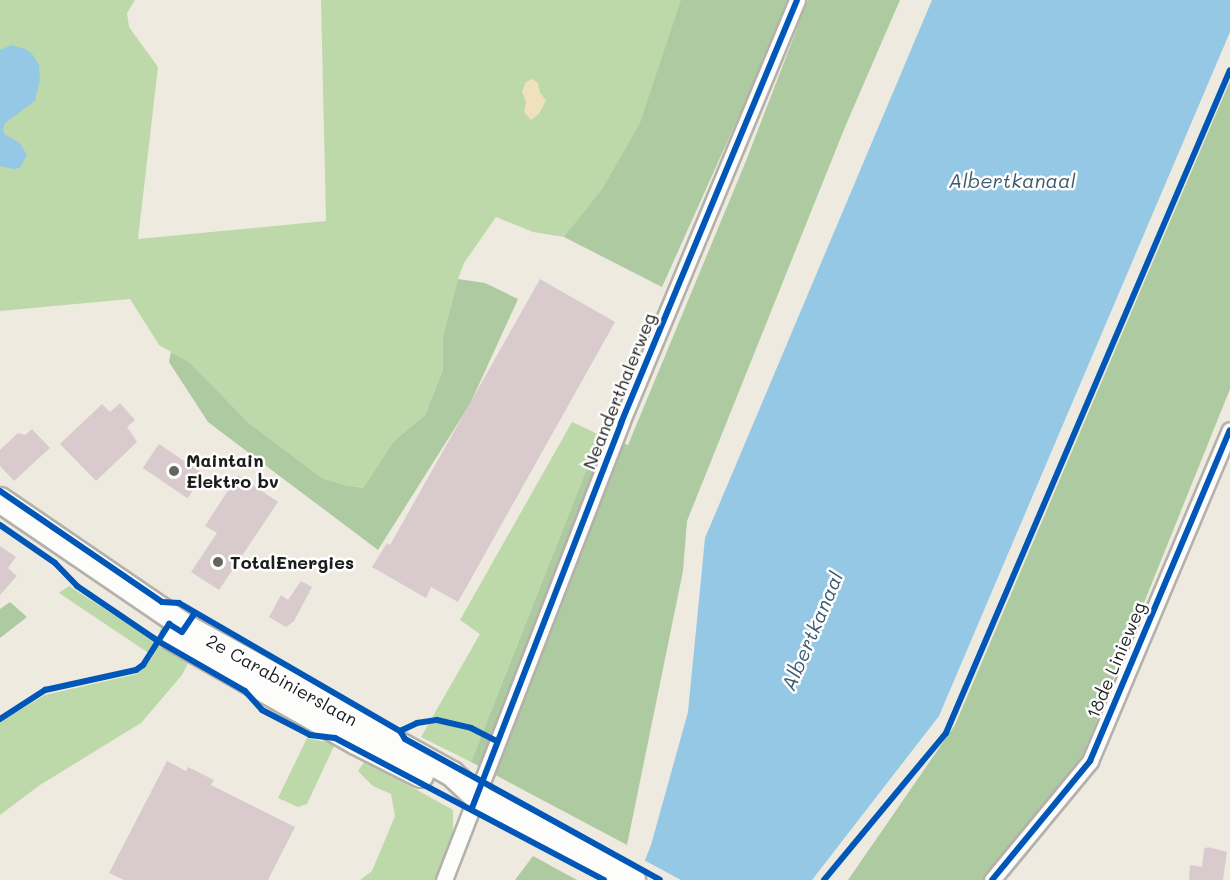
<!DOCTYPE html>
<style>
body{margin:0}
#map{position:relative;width:1230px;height:880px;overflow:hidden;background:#eeeae0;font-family:Mali,sans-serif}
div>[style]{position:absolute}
.green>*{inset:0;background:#bed9a9}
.forest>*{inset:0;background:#aecaa0}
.sand>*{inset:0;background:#eee1bc}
.water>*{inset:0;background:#94c8e5}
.pier>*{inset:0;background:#eeeae0}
.building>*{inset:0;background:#d9cbcd;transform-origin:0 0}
.roads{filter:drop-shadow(2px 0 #b4b1ab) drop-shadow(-2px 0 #b4b1ab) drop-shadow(0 2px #b4b1ab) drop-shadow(0 -2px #b4b1ab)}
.street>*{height:15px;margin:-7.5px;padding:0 7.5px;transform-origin:7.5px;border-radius:7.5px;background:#fcfcfa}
.primary>*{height:24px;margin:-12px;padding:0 12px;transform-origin:12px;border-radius:12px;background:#fcfcfa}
.cycleway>*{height:6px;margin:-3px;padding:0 3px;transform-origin:3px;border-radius:3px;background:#0057b8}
.dots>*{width:16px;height:16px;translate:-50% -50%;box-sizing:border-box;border:3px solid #fff;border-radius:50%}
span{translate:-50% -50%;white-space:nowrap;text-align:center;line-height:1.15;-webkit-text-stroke:5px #fff;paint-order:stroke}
.street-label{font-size:18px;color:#1c1c1c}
.poi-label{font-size:18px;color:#1c1c1c;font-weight:700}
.left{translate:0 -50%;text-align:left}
.water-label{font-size:20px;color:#3d5b6d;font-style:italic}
</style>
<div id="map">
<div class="green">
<div style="clip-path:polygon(0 0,135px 0,127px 13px,129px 27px,158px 67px,138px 239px,326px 221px,321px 0,689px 0,616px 203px,564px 237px,533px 232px,496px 217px,464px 263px,458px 279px,443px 336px,443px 370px,425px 415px,394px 441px,363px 488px,344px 485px,322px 478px,250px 424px,189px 362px,159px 345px,130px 299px,0 311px)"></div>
<div style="clip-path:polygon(572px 422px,600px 435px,471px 762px,421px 737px,480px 634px,460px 620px)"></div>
<div style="clip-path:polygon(69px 586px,188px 663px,182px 675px,141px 723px,40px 785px,0 815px,0 722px,45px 695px,137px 674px,153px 656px,59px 593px)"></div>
<div style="clip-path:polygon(307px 738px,335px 744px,307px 804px,298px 807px,278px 798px)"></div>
<div style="clip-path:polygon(365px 761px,453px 810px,453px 834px,437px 880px,360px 880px,372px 871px,395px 816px,391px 794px,373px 786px,358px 771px)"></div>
</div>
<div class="forest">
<div style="clip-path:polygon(681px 0,791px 0,662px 287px,564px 237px,603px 188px,640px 123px)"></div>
<div style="clip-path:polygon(808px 0,900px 0,845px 127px,687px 521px,683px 571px,627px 845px,471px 762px,600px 435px,628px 445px,746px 161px)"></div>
<div style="clip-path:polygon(1230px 81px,1230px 389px,1084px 752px,1057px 796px,988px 880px,848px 880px,955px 725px)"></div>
<div style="clip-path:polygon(458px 279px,485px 283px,518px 299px,470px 404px,378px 550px,208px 422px,169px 362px,171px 352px,189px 362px,250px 424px,322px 478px,344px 485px,363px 488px,394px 441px,425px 415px,443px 370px,443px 336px)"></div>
<div style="clip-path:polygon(10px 602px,27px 617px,0 638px,0 609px)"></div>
<div style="clip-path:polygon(533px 856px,577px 880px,515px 880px)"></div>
</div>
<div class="sand">
<div style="clip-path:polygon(532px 79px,538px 83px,540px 93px,546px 100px,539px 114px,531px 120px,524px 112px,526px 102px,522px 91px,526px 82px)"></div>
</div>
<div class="water">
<div style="clip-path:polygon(932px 0,1230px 0,1230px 32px,939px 716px,812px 880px,637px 880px,651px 845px,688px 712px,705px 538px)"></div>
<div style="clip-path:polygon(11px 45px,26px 49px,33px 55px,39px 65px,40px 79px,35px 101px,5px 123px,3px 129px,4px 134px,20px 143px,27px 155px,20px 168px,13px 169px,0 166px,0 50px)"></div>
</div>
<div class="pier">
<div style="clip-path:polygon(642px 859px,681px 880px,634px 880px)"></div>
</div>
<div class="building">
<div style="clip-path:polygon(540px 279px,615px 322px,458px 602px,431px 587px,426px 598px,372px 567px,387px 543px,390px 545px)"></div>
<div style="clip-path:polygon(120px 403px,135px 420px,127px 427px,137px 442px,96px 481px,60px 444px,102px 404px,110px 412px)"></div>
<div style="clip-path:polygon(32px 429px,50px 448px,14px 481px,0 466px,0 450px,18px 433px,25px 435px)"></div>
<div style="left:159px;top:444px;width:54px;height:29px;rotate:34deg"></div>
<div style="clip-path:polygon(238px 475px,278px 502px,219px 590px,191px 572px,217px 533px,205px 526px)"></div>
<div style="clip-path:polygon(0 546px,16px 557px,8px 568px,17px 576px,0 595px)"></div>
<div style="clip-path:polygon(301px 581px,312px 587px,294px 621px,286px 627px,269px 617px,281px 595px,288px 600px)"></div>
<div style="clip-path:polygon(167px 761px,186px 771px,188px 767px,214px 780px,211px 785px,295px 827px,268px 880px,124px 880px,109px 873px)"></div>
<div style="clip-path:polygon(1208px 847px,1227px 852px,1223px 880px,1189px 880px,1190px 865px,1202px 867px,1204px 849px)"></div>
</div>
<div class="roads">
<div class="street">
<div style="left:444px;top:880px;width:490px;rotate:-68.8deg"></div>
<div style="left:621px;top:423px;width:458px;rotate:-67.4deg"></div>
<div style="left:992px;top:880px;width:154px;rotate:-50.5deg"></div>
<div style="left:1090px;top:761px;width:359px;rotate:-67.1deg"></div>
</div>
<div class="primary">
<div style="left:0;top:500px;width:225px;rotate:34.3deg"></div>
<div style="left:186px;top:627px;width:304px;rotate:28.9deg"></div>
<div style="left:452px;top:774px;width:33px;rotate:43deg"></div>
<div style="left:476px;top:796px;width:178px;rotate:28.1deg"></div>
<div style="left:173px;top:638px;width:210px;rotate:29.6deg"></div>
<div style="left:356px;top:742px;width:73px;rotate:26.9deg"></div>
</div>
</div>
<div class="cycleway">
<div style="left:0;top:491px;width:196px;rotate:34.4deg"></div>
<div style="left:162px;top:602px;width:17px;rotate:3deg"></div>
<div style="left:179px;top:603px;width:255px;rotate:30.1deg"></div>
<div style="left:400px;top:731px;width:9px;rotate:58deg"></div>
<div style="left:405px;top:739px;width:291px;rotate:28.9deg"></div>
<div style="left:0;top:525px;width:67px;rotate:34.6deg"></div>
<div style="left:55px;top:563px;width:32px;rotate:46deg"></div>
<div style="left:77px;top:586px;width:98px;rotate:34.2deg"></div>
<div style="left:158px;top:641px;width:100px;rotate:29.9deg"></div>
<div style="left:245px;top:691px;width:25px;rotate:48deg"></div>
<div style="left:262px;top:710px;width:54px;rotate:27.5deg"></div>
<div style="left:310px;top:735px;width:25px;rotate:7deg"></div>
<div style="left:335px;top:738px;width:304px;rotate:27.8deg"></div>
<div style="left:0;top:719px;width:54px;rotate:-32.8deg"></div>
<div style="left:45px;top:690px;width:93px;rotate:-12.4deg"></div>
<div style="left:136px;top:670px;width:9px;rotate:-36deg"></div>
<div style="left:143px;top:665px;width:49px;rotate:-57.6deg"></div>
<div style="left:169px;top:624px;width:15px;rotate:32deg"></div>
<div style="left:182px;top:632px;width:22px;rotate:-56deg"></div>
<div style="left:400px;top:731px;width:19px;rotate:-25deg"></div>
<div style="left:417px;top:723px;width:20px;rotate:-9deg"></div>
<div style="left:437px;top:720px;width:35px;rotate:13deg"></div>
<div style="left:471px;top:728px;width:29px;rotate:27deg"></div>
<div style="left:472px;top:808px;width:413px;rotate:-68.8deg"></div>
<div style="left:621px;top:423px;width:458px;rotate:-67.4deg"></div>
<div style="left:824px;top:880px;width:191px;rotate:-50.3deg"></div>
<div style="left:946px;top:733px;width:721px;rotate:-66.81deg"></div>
<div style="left:992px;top:880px;width:154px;rotate:-50.5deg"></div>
<div style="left:1090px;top:761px;width:359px;rotate:-67.1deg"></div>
</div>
<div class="dots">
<div style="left:174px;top:471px;background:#666461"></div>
<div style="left:218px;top:562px;background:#666461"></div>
</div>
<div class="street-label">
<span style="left:619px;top:391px;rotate:-68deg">Neanderthalerweg</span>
<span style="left:1116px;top:660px;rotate:-67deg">18de Linieweg</span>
<span style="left:282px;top:680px;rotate:29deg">2e Carabinierslaan</span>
</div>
<div class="poi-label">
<span class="left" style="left:186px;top:471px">Maintain<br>Elektro bv</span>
<span class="left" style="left:230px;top:562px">TotalEnergies</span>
</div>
<div class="water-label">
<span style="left:1012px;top:180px">Albertkanaal</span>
<span style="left:812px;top:631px;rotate:-67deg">Albertkanaal</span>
</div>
</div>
